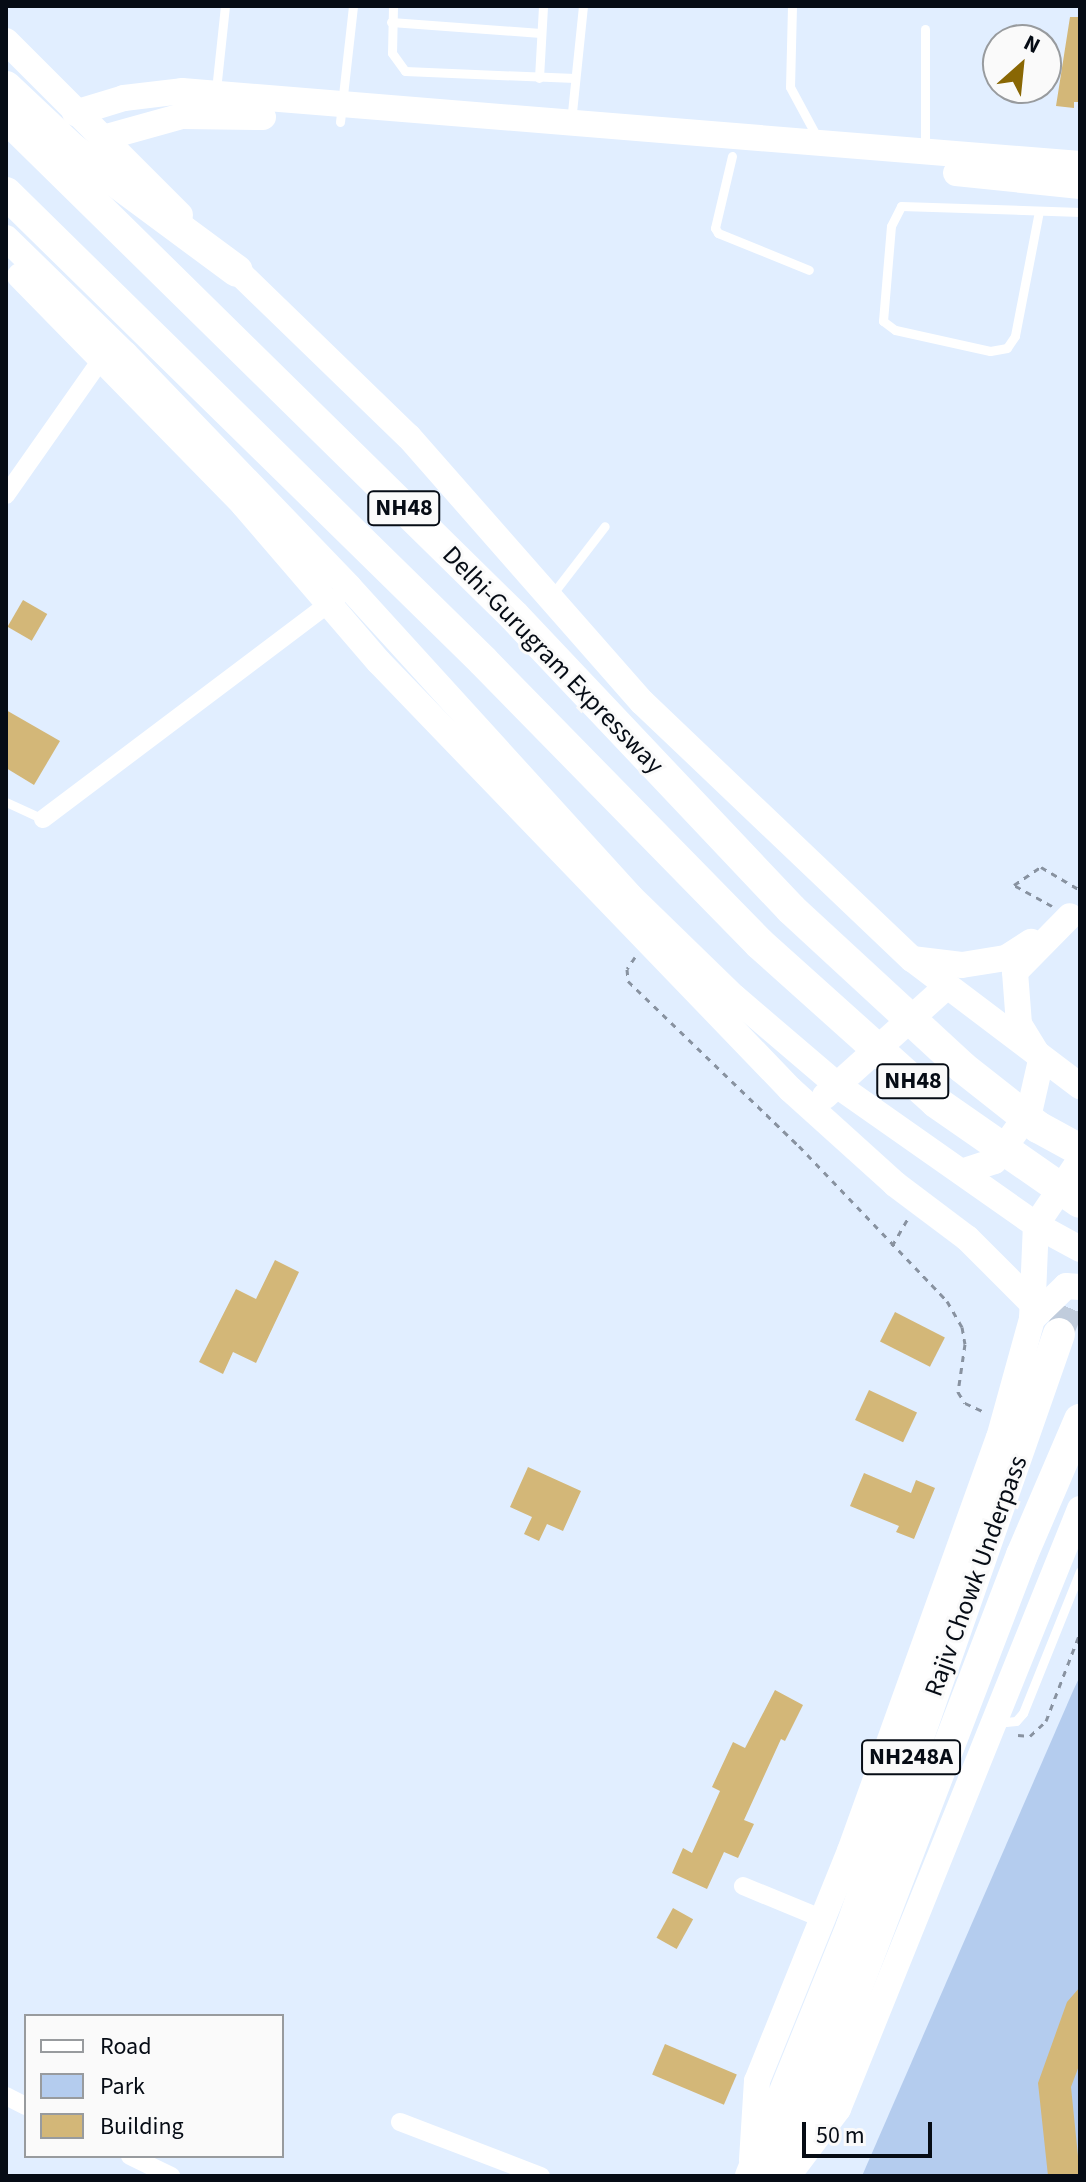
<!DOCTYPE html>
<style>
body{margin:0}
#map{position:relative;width:1086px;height:2182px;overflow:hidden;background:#e1eeff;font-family:"Source Sans 3",sans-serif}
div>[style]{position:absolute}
.green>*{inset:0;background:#b4ccee}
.building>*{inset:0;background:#d3b778;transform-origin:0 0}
.primary-tunnel>*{height:28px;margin-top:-14px;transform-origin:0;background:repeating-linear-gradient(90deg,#c0ccdc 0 28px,transparent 0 42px)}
.path>*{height:3px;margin-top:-1.5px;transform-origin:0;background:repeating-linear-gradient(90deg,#8892a0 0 6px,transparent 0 12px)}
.lane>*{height:9px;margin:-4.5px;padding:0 4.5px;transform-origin:4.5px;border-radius:4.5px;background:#fff}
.street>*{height:18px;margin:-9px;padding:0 9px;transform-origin:9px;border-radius:9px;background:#fff}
.secondary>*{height:26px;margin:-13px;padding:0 13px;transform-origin:13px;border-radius:13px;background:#fff}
.highway>*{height:32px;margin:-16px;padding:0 16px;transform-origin:16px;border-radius:16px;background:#fff}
span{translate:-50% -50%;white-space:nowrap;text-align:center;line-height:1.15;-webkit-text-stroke:6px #fafafa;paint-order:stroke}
.shield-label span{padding:2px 6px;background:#fafafa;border:2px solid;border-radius:6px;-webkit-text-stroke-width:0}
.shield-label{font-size:24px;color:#060c15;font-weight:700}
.street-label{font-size:26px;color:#060c15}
.frame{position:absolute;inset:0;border:8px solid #060c15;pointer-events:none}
.legend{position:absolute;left:24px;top:2014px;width:260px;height:144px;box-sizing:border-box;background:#fafafa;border:2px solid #989b9e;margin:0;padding:10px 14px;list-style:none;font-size:24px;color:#060c15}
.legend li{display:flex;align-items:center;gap:16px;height:40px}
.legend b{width:40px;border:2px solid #989b9e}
.north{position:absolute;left:982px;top:24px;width:80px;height:80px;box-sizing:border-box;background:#fafafa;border:2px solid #989b9e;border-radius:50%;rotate:27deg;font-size:22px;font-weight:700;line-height:32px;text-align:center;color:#060c15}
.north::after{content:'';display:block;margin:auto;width:28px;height:36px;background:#896704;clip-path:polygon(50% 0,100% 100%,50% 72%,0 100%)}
.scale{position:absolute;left:802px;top:2122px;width:130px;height:36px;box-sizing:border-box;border:4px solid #060c15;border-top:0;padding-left:10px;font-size:24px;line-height:28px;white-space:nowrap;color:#060c15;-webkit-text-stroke:6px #fafafa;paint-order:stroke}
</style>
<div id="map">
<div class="green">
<div style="clip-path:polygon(1080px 1676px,1080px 2176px,862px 2176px,1073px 1691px)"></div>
</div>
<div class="building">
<div style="clip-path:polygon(1070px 17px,1080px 17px,1080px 102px,1074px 102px,1074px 108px,1056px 106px)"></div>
<div style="left:23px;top:600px;width:28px;height:31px;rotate:30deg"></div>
<div style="clip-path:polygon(6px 710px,60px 741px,34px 785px,6px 768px)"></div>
<div style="clip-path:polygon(275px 1260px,299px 1272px,256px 1363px,233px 1352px,223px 1374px,199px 1362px,236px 1289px,256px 1299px)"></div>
<div style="left:895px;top:1312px;width:56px;height:33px;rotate:27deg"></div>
<div style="left:869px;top:1390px;width:53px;height:33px;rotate:25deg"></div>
<div style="clip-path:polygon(528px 1467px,581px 1491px,563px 1531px,547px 1524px,539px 1541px,524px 1534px,532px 1517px,510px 1507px)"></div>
<div style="clip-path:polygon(864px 1473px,911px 1493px,916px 1480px,935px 1488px,914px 1539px,896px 1532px,899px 1526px,850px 1506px)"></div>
<div style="clip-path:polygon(775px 1690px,803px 1705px,785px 1741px,781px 1739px,744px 1820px,754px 1824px,738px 1858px,724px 1852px,707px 1889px,672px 1873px,683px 1848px,692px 1853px,720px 1791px,712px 1787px,733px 1742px,745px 1748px)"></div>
<div style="left:673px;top:1908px;width:23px;height:34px;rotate:29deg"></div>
<div style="clip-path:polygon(1080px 1987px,1080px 2063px,1071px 2087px,1080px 2176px,1048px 2176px,1038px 2083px,1067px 2002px)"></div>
<div style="left:665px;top:2044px;width:78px;height:33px;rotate:23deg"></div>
</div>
<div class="primary-tunnel">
<div style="left:1059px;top:1334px;width:55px;rotate:-67.6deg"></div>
</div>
<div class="path">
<div style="left:1052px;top:906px;width:43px;rotate:-151.1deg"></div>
<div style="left:1014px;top:885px;width:32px;rotate:-34deg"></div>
<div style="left:1041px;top:867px;width:45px;rotate:30.5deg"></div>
<div style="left:635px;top:957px;width:14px;rotate:124deg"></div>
<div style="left:627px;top:969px;width:12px;rotate:85deg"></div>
<div style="left:628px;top:981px;width:238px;rotate:44deg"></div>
<div style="left:799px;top:1146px;width:214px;rotate:46.3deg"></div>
<div style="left:947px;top:1301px;width:30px;rotate:60deg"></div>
<div style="left:962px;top:1327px;width:17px;rotate:80deg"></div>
<div style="left:965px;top:1344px;width:49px;rotate:98.3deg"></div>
<div style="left:958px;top:1392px;width:13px;rotate:58deg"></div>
<div style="left:965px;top:1403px;width:23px;rotate:25deg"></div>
<div style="left:892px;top:1246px;width:32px;rotate:-60deg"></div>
<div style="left:1018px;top:1735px;width:12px;rotate:5deg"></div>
<div style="left:1030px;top:1736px;width:22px;rotate:-43deg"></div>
<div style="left:1046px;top:1721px;width:94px;rotate:-68.9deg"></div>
</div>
<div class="lane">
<div style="left:393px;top:6px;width:47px;rotate:91.2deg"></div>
<div style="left:392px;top:53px;width:22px;rotate:54deg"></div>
<div style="left:405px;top:71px;width:170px;rotate:2.4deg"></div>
<div style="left:792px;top:6px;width:81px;rotate:91.4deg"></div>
<div style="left:790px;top:87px;width:59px;rotate:61.7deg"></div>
<div style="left:391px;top:22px;width:150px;rotate:4.2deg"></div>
<div style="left:539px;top:78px;width:72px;rotate:-86.8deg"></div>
<div style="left:216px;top:90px;width:84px;rotate:-83.9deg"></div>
<div style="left:340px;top:122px;width:117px;rotate:-83.6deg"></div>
<div style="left:571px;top:122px;width:117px;rotate:-84.1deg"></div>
<div style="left:925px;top:151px;width:122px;rotate:-90deg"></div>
<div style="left:732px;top:156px;width:74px;rotate:103.3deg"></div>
<div style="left:715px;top:228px;width:6px;rotate:59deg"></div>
<div style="left:718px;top:233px;width:98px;rotate:22.1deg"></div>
<div style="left:1039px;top:211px;width:127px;rotate:100.9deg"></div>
<div style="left:1015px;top:336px;width:14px;rotate:124deg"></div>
<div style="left:1007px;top:348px;width:17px;rotate:170deg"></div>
<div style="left:990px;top:351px;width:97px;rotate:-167.5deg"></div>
<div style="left:895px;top:330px;width:15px;rotate:-143deg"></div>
<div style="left:883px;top:321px;width:95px;rotate:-85.2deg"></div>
<div style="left:891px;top:226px;width:22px;rotate:-63deg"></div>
<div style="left:901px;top:206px;width:179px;rotate:1.9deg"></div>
<div style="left:551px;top:596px;width:88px;rotate:-52.4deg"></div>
<div style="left:6px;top:802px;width:41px;rotate:24.7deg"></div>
<div style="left:996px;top:1723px;width:20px;rotate:-6deg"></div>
<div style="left:1016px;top:1721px;width:11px;rotate:-49deg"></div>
<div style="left:1023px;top:1713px;width:153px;rotate:-68.1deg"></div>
</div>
<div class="street">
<div style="left:6px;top:495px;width:177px;rotate:-54.9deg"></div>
<div style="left:43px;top:819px;width:369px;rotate:-37deg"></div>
<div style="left:743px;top:1886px;width:87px;rotate:22.4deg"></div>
<div style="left:6px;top:2096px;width:22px;rotate:27deg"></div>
<div style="left:400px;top:2122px;width:151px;rotate:21deg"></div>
<div style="left:130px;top:2156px;width:46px;rotate:26deg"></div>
</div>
<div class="secondary">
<div style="left:6px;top:41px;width:246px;rotate:45deg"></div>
<div style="left:75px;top:113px;width:51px;rotate:-17deg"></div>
<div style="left:124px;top:98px;width:58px;rotate:-6.9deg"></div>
<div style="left:182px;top:91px;width:901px;rotate:4.65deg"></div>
<div style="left:103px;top:138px;width:82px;rotate:-15.6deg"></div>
<div style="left:182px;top:116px;width:81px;rotate:0.7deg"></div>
<div style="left:956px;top:173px;width:125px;rotate:6deg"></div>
<div style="left:6px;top:238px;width:166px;rotate:44.3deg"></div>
<div style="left:125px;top:354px;width:323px;rotate:46.1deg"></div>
<div style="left:349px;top:587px;width:418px;rotate:47.7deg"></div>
<div style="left:630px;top:896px;width:145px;rotate:44.2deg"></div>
<div style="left:734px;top:997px;width:135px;rotate:40.5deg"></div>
<div style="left:837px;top:1085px;width:243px;rotate:35.1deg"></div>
<div style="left:1036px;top:1225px;width:50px;rotate:28.6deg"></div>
<div style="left:225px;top:259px;width:256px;rotate:44.1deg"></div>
<div style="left:409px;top:437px;width:353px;rotate:48.7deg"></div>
<div style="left:642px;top:702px;width:373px;rotate:43.6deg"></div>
<div style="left:912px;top:959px;width:211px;rotate:37.1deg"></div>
<div style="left:20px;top:276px;width:319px;rotate:45.6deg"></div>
<div style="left:243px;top:504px;width:208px;rotate:49.3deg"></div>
<div style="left:379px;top:662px;width:593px;rotate:46.09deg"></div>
<div style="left:790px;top:1089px;width:142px;rotate:42.1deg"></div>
<div style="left:895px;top:1184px;width:90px;rotate:36.9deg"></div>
<div style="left:967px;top:1238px;width:93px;rotate:45deg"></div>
<div style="left:912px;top:959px;width:50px;rotate:6.8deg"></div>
<div style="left:962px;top:965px;width:45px;rotate:-9deg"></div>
<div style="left:1006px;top:958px;width:30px;rotate:-33deg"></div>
<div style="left:825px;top:1096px;width:164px;rotate:-42deg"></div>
<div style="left:964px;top:1171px;width:32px;rotate:-18deg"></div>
<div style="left:994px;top:1161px;width:59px;rotate:-53.9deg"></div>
<div style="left:1029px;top:1113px;width:54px;rotate:-77.2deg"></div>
<div style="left:1041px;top:1060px;width:42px;rotate:-121.4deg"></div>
<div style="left:1019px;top:1024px;width:52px;rotate:-94.4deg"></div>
<div style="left:1015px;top:972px;width:78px;rotate:-45.5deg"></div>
<div style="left:1032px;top:1319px;width:47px;rotate:-44.1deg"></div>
<div style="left:1066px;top:1286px;width:14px;rotate:4deg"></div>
<div style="left:752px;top:2160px;width:79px;rotate:-86.4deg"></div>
<div style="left:757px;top:2081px;width:248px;rotate:-68deg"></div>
<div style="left:850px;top:1851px;width:439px;rotate:-70.2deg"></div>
<div style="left:999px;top:1438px;width:123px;rotate:-74.5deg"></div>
<div style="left:1032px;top:1319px;width:94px;rotate:-87.6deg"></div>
<div style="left:1036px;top:1225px;width:78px;rotate:-55.9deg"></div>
<div style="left:796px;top:2165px;width:70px;rotate:-53.1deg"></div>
<div style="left:838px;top:2109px;width:647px;rotate:-68.03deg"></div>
</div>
<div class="highway">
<div style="left:6px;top:87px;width:91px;rotate:43.2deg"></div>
<div style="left:72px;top:149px;width:205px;rotate:36.5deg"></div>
<div style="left:6px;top:117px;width:712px;rotate:44.49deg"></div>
<div style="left:514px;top:616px;width:403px;rotate:46.6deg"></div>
<div style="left:791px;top:909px;width:233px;rotate:42.7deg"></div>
<div style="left:962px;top:1067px;width:97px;rotate:38.3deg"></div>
<div style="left:1038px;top:1127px;width:48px;rotate:28.7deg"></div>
<div style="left:6px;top:193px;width:668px;rotate:44.45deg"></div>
<div style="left:483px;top:661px;width:395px;rotate:45.6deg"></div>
<div style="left:759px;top:943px;width:238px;rotate:41.9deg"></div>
<div style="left:936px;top:1102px;width:175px;rotate:34.8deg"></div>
<div style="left:751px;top:2176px;width:270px;rotate:-68deg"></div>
<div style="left:852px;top:1926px;width:627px;rotate:-70.73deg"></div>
<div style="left:784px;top:2176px;width:665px;rotate:-69.03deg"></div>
<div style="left:1022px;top:1555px;width:147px;rotate:-66.8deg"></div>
</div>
<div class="shield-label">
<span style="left:404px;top:508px">NH48</span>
<span style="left:913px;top:1081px">NH48</span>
<span style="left:911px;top:1757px">NH248A</span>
</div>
<div class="street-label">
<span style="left:553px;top:660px;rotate:46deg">Delhi-Gurugram Expressway</span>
<span style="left:976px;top:1576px;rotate:-70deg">Rajiv Chowk Underpass</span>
</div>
<div class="frame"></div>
<ul class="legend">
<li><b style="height:10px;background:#fff"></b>Road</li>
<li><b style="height:22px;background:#b4ccee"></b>Park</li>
<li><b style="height:22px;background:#d3b778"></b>Building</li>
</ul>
<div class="north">N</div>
<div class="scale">50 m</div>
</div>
